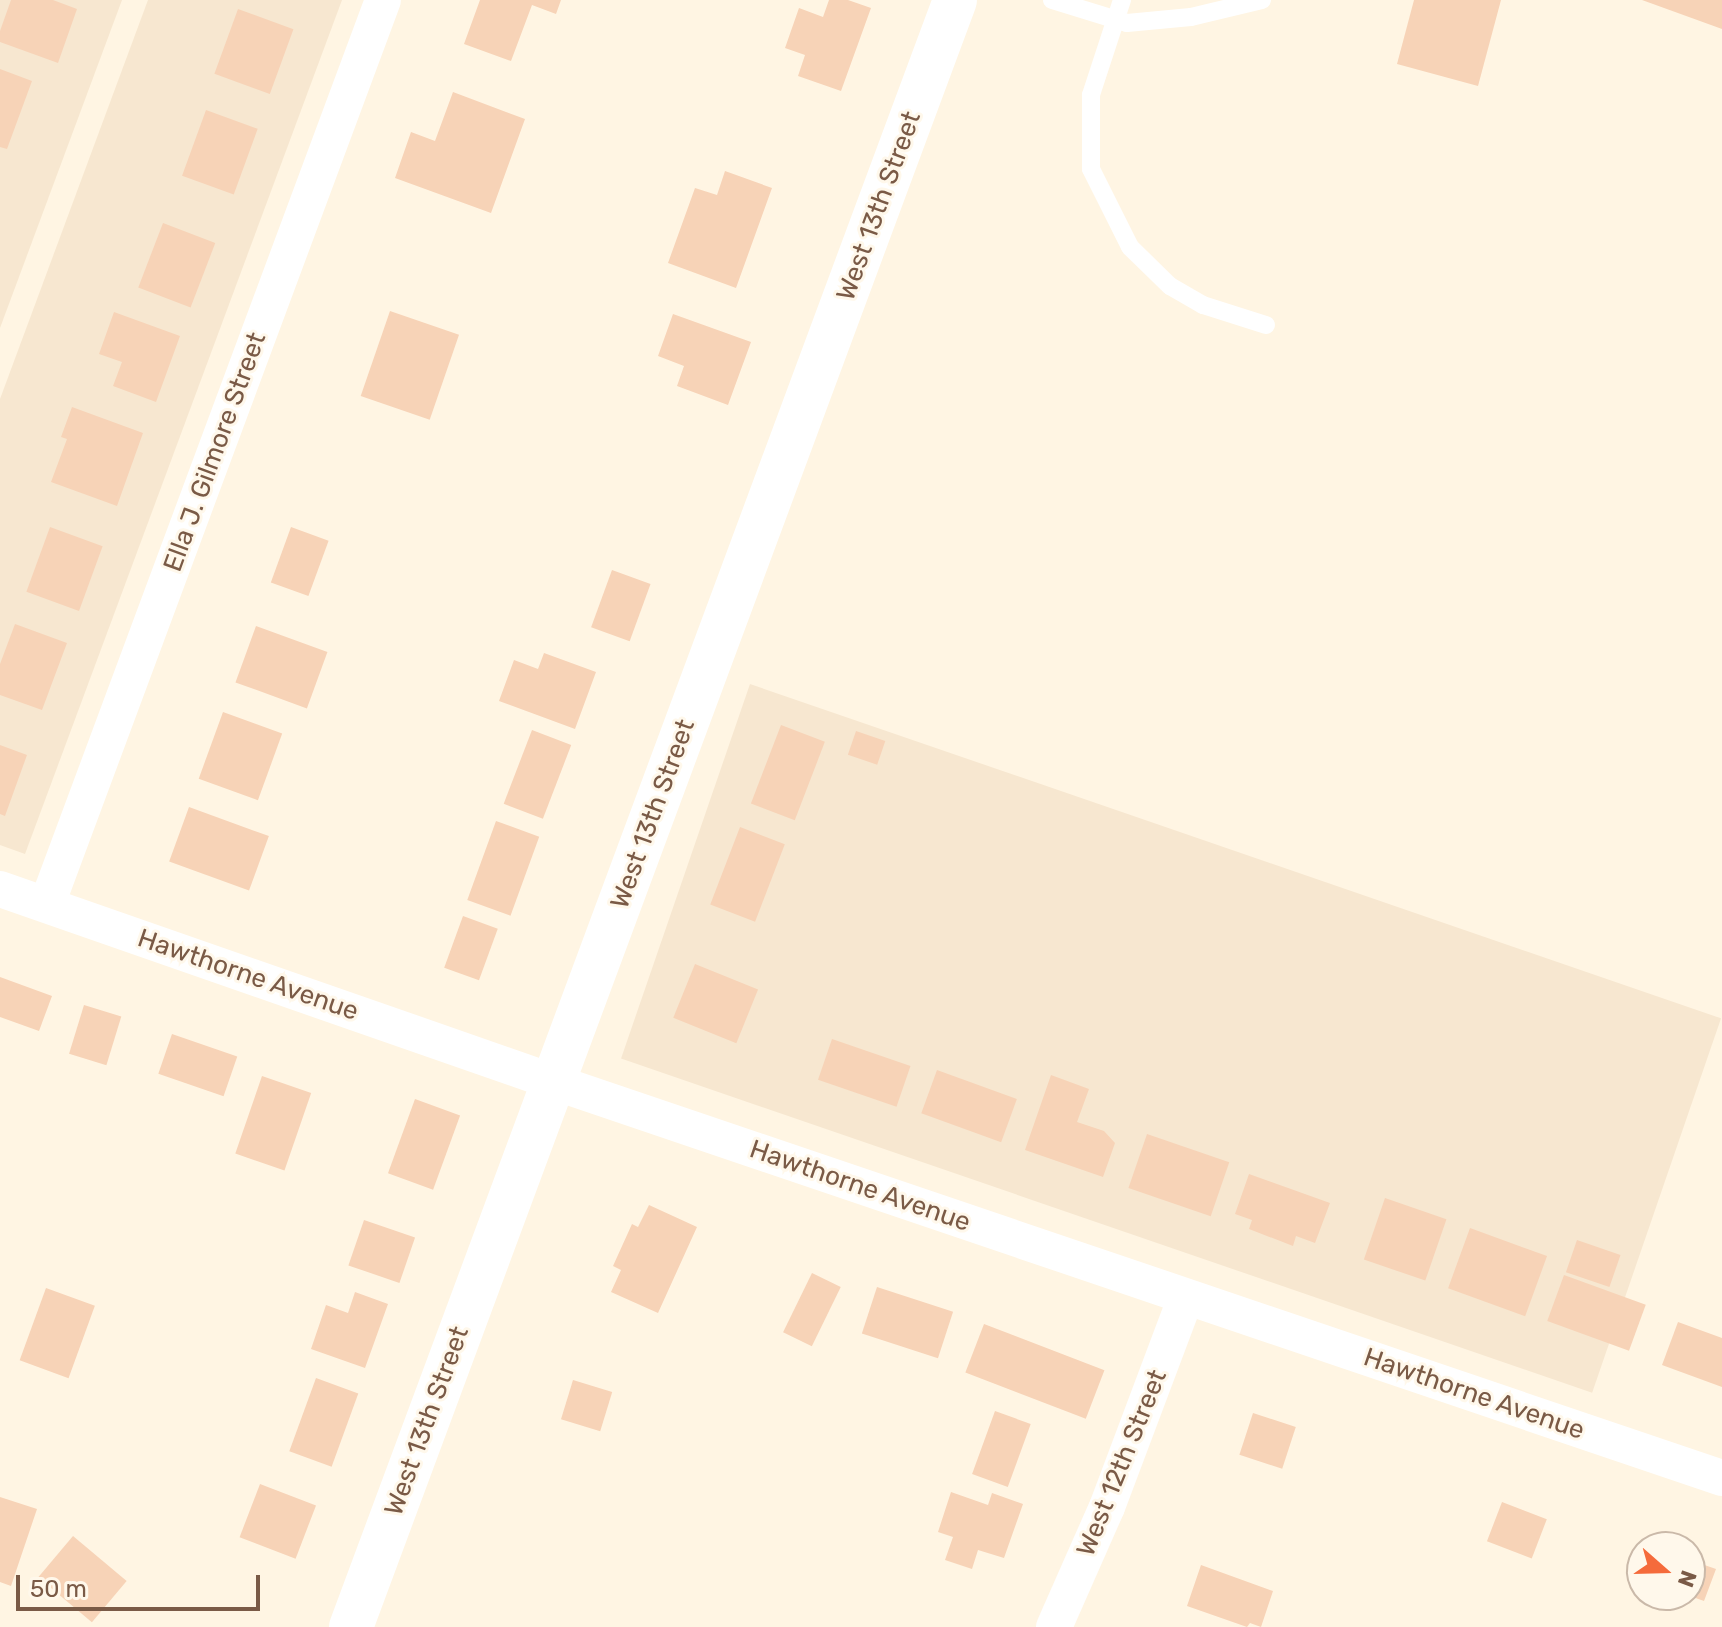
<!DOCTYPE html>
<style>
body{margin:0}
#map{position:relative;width:1722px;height:1627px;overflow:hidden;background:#fff5e3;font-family:Rubik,sans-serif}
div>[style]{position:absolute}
.residential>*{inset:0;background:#f7e7d0;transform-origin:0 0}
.building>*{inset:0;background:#f7d3b7;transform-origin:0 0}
.service>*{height:18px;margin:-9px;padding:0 9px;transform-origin:9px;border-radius:9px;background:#fff}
.minor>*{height:36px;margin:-18px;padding:0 18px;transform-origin:18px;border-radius:18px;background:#fff}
.tertiary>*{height:44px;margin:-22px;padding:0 22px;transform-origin:22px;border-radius:22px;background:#fff}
span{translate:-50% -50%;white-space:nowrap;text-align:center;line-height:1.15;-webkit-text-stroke:6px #fff8eb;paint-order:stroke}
.street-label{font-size:26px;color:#7a5a46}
.north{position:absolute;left:1626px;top:1531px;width:80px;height:80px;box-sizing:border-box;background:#fff8eb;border:2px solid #cab9a9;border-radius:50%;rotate:110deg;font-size:22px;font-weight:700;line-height:32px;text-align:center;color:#7a5a46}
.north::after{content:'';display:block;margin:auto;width:28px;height:36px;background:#f56b3b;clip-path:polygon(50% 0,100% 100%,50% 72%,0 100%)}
.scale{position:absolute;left:16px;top:1575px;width:244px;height:36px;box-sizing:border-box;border:4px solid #7a5a46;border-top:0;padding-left:10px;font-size:24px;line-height:28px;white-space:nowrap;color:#7a5a46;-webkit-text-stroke:6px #fff8eb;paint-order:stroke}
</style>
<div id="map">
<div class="residential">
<div style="clip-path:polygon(0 0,122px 0,0 328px)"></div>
<div style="clip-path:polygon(148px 0,342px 0,25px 854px,0 845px,0 399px)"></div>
<div style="left:750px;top:684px;width:1027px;height:396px;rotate:19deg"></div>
</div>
<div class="building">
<div style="clip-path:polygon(11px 0,53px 0,77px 9px,58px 63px,0 42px,0 31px)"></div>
<div style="clip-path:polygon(480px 0,561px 0,556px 14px,532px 5px,511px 61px,464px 44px)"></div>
<div style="clip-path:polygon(829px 0,848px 0,871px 8px,841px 91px,798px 76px,805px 55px,785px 48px,799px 8px,823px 17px)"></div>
<div style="clip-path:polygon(1414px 0,1501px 0,1478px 86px,1397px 64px)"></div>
<div style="clip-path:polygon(1642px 0,1722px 0,1722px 29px)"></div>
<div style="left:238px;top:9px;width:59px;height:69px;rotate:20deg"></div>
<div style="clip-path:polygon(0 69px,32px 81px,7px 149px,0 147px)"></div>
<div style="clip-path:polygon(453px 92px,525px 119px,491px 213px,395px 178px,411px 132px,435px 141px)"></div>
<div style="left:206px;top:110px;width:55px;height:70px;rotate:20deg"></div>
<div style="clip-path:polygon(725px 171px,772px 188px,736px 288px,668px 263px,695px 188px,717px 195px)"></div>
<div style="left:163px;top:223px;width:56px;height:69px;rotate:21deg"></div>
<div style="left:390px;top:311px;width:73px;height:90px;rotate:19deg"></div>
<div style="clip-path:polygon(114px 312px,180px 336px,156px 402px,113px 386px,122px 362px,99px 354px)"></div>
<div style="clip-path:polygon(673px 314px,751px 342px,728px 405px,677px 386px,684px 366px,658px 356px)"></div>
<div style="clip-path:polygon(72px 407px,143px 433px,117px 506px,51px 482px,67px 439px,61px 437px)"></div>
<div style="left:50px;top:527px;width:56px;height:69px;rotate:20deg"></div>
<div style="left:291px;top:527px;width:40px;height:59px;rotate:20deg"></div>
<div style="left:612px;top:570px;width:41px;height:61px;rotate:20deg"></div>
<div style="clip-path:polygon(15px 624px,67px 643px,42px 710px,0 695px,0 664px)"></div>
<div style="left:256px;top:626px;width:76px;height:60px;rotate:20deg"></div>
<div style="clip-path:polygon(544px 653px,596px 672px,575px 729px,499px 701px,514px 660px,538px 669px)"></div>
<div style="left:223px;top:712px;width:63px;height:71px;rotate:20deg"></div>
<div style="left:781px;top:725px;width:47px;height:84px;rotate:21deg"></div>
<div style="left:532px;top:730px;width:42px;height:79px;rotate:21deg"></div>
<div style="left:856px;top:731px;width:31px;height:25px;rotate:19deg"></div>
<div style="clip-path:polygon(0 745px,27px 755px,5px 816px,0 814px)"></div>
<div style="left:189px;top:807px;width:85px;height:58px;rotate:20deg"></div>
<div style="left:496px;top:821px;width:46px;height:84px;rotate:20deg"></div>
<div style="left:740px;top:827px;width:48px;height:83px;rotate:21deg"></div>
<div style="left:463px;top:916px;width:37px;height:55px;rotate:20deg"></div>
<div style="left:695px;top:964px;width:68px;height:58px;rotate:22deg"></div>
<div style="clip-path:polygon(0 977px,52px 996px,39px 1031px,0 1017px)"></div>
<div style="left:84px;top:1005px;width:39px;height:51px;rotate:17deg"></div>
<div style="left:172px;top:1034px;width:69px;height:42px;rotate:19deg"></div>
<div style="left:832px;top:1039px;width:83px;height:43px;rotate:19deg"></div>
<div style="left:937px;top:1070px;width:85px;height:46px;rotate:20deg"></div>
<div style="clip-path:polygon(1051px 1075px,1089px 1089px,1077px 1122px,1104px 1131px,1115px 1143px,1103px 1177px,1025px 1150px)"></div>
<div style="left:262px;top:1076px;width:52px;height:82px;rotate:19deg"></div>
<div style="left:415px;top:1099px;width:48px;height:79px;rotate:20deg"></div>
<div style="left:1147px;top:1134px;width:87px;height:57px;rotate:19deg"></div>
<div style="clip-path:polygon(1249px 1174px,1330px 1203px,1315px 1243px,1296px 1236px,1293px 1246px,1249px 1229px,1252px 1220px,1235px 1214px)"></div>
<div style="left:1385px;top:1198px;width:65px;height:65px;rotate:19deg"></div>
<div style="clip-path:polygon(649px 1205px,697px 1227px,658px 1313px,611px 1292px,621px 1270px,613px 1266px,632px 1224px,638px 1227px)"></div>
<div style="left:364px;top:1220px;width:54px;height:48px;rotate:19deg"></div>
<div style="left:1470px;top:1228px;width:82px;height:64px;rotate:20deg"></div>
<div style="left:1577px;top:1240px;width:46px;height:34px;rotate:19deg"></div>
<div style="left:812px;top:1273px;width:32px;height:66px;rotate:26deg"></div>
<div style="left:1564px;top:1275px;width:87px;height:49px;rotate:20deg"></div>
<div style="left:877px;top:1287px;width:80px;height:49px;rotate:18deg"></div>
<div style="left:46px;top:1288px;width:52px;height:77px;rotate:20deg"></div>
<div style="clip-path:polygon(355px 1292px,388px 1304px,365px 1368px,311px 1349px,326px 1305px,348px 1313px)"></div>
<div style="clip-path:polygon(1678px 1322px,1722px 1338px,1722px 1387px,1662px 1365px)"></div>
<div style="left:984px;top:1324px;width:129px;height:52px;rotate:21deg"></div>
<div style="left:316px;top:1378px;width:45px;height:78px;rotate:20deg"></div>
<div style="left:573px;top:1380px;width:41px;height:41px;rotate:17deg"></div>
<div style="left:995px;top:1411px;width:38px;height:67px;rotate:20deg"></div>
<div style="left:1253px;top:1413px;width:45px;height:44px;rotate:18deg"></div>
<div style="left:260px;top:1484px;width:60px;height:57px;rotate:21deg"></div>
<div style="clip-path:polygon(951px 1492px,988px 1505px,992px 1493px,1023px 1504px,1004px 1558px,978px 1550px,972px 1569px,945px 1560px,953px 1537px,938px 1532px)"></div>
<div style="clip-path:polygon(0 1497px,37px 1509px,11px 1586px,0 1582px)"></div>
<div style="left:1502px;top:1502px;width:48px;height:42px;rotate:21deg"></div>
<div style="left:73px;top:1536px;width:70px;height:54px;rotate:40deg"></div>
<div style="clip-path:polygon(1690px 1560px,1716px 1569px,1704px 1601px,1690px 1596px)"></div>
<div style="clip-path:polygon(1201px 1565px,1273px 1591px,1261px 1627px,1250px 1623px,1247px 1627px,1187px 1606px)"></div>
</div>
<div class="service">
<div style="left:1052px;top:0;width:78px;rotate:17deg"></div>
<div style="left:1127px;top:23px;width:64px;rotate:-5.4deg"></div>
<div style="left:1191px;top:17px;width:73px;rotate:-13.5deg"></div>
<div style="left:1122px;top:0;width:100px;rotate:108.1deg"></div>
<div style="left:1091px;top:95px;width:74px;rotate:90deg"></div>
<div style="left:1091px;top:169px;width:87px;rotate:63.4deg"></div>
<div style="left:1130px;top:247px;width:56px;rotate:44.3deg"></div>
<div style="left:1170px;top:286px;width:38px;rotate:30deg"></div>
<div style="left:1203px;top:305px;width:66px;rotate:17.6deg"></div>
</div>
<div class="minor">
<div style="left:0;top:889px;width:587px;rotate:19.21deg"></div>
<div style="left:554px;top:1082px;width:1233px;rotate:18.73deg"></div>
<div style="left:47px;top:904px;width:964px;rotate:-69.61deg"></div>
<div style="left:1054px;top:1627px;width:131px;rotate:-66.2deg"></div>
<div style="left:1107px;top:1507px;width:224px;rotate:-69.4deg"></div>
</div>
<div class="tertiary">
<div style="left:351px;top:1627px;width:1735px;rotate:-69.63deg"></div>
</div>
<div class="street-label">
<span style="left:879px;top:206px;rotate:-70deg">West 13th Street</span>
<span style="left:215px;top:452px;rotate:-70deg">Ella J. Gilmore Street</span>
<span style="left:653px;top:814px;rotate:-70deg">West 13th Street</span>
<span style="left:248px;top:975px;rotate:19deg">Hawthorne Avenue</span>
<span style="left:860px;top:1186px;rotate:19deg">Hawthorne Avenue</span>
<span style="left:1474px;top:1394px;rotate:19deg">Hawthorne Avenue</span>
<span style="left:427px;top:1421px;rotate:-70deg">West 13th Street</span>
<span style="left:1122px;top:1463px;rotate:-68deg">West 12th Street</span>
</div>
<div class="north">N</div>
<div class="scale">50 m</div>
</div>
